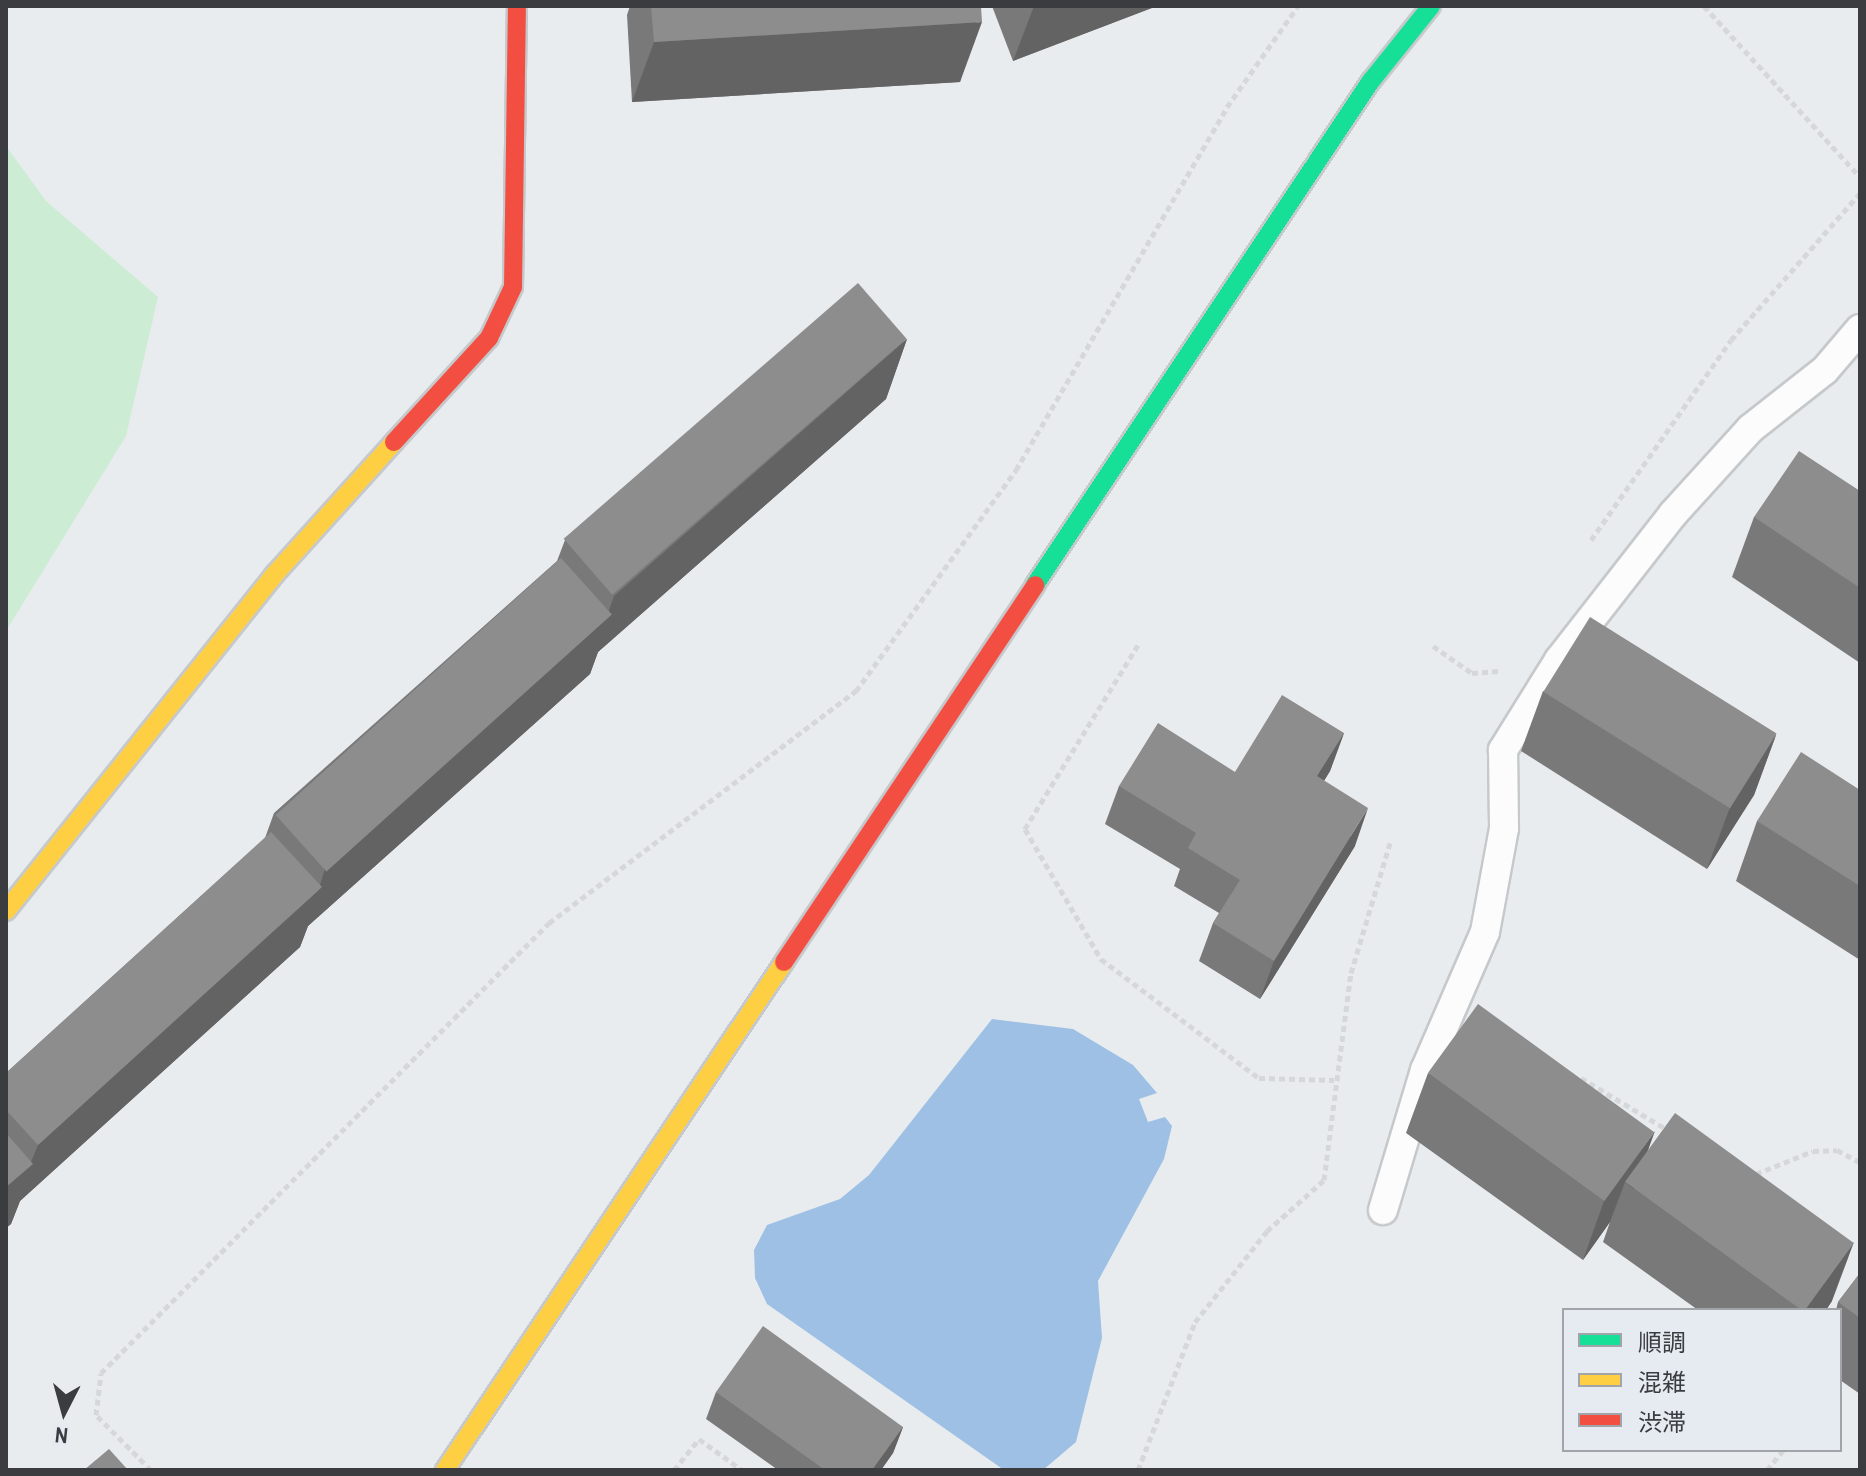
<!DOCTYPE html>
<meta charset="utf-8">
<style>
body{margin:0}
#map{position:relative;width:1866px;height:1476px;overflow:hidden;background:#e9ecef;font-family:"Archivo Narrow","Noto Sans JP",sans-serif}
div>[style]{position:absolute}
.green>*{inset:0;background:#ccecd3}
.water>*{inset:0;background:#9dc0e4}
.path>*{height:5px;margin-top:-2.5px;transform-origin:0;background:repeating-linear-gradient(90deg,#d6d7d8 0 6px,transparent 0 10px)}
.roads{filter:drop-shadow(2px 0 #c6c9cb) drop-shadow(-2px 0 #c6c9cb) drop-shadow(0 2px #c6c9cb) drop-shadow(0 -2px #c6c9cb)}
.lane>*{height:28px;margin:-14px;padding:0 14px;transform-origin:14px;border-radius:14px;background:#fcfcfd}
.fast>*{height:18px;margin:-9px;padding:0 9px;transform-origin:9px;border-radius:9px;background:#16e098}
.slow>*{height:18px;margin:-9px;padding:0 9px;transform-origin:9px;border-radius:9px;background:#ffcf43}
.jam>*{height:18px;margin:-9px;padding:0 9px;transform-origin:9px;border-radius:9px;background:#f24e42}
.wall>*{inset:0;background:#797979}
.shaded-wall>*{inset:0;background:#636363}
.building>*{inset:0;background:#8d8d8d;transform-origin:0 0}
span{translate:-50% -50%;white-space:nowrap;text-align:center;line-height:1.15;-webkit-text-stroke:8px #e6ebf2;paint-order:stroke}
.frame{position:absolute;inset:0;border:8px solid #3a3c3f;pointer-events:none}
.legend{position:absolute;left:1562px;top:1308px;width:280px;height:144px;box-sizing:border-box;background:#e6ebf2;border:2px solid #a1a5aa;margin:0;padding:10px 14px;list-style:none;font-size:24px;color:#3a3c3f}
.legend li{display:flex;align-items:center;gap:16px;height:40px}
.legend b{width:40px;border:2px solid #a1a5aa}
.north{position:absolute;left:24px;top:1372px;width:80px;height:80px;-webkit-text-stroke:6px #e6ebf2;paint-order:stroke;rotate:186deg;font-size:22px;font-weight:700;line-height:32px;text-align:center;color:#3a3c3f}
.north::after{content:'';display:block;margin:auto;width:28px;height:36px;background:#3a3c3f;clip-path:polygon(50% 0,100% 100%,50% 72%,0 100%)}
</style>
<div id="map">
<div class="green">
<div style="clip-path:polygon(6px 146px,46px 201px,158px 297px,126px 436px,6px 631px)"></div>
</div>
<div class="water">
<div style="clip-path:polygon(992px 1019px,1073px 1029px,1133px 1065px,1157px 1093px,1139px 1099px,1148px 1122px,1165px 1117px,1172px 1126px,1164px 1159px,1098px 1281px,1102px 1338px,1076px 1442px,1043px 1470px,1004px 1470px,767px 1304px,755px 1278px,754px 1250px,767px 1225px,840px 1199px,869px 1175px)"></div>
</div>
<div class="path">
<div style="left:1704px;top:6px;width:231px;rotate:47.6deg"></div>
<div style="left:1591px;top:540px;width:244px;rotate:-55deg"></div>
<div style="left:1731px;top:340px;width:196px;rotate:-48.7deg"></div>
<div style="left:1138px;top:645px;width:216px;rotate:121.6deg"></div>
<div style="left:1025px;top:829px;width:151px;rotate:59.7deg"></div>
<div style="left:1101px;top:959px;width:198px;rotate:37deg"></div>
<div style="left:1259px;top:1078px;width:75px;rotate:1.5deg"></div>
<div style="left:1433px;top:646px;width:47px;rotate:34.7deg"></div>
<div style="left:1472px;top:673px;width:27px;rotate:-4deg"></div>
<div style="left:1581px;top:1078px;width:101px;rotate:30.9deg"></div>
<div style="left:1756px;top:1174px;width:61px;rotate:-22deg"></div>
<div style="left:1813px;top:1151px;width:24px;rotate:-2deg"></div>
<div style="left:1837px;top:1150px;width:26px;rotate:28deg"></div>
<div style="left:151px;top:1470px;width:78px;rotate:-135deg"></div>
<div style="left:96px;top:1415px;width:42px;rotate:-83.2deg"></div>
<div style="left:101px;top:1373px;width:635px;rotate:-45.13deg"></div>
<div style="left:549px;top:923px;width:385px;rotate:-37.1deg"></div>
<div style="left:856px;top:691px;width:273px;rotate:-54.1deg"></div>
<div style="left:1016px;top:470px;width:420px;rotate:-59.8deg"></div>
<div style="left:1227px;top:107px;width:123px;rotate:-54.9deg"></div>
<div style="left:674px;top:1470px;width:40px;rotate:-51deg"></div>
<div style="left:699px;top:1439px;width:53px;rotate:35.8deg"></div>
<div style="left:1138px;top:1470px;width:159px;rotate:-68.9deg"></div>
<div style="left:1195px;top:1322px;width:116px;rotate:-51.6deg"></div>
<div style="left:1267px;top:1231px;width:76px;rotate:-41.8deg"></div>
<div style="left:1324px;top:1180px;width:209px;rotate:-82.6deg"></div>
<div style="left:1351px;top:973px;width:136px;rotate:-73.3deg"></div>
<div style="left:1767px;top:1470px;width:26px;rotate:-51deg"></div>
</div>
<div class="roads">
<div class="lane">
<div style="left:1383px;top:1210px;width:146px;rotate:-73.3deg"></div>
<div style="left:1425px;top:1070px;width:150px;rotate:-66.5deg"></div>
<div style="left:1485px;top:932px;width:106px;rotate:-79.6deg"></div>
<div style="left:1504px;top:828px;width:78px;rotate:-90.7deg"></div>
<div style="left:1503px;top:750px;width:106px;rotate:-58.1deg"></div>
<div style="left:1559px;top:660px;width:185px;rotate:-52deg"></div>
<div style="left:1673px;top:514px;width:115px;rotate:-47.8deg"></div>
<div style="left:1750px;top:429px;width:95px;rotate:-38.2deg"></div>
<div style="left:1825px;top:370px;width:54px;rotate:-49.5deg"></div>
</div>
<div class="fast">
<div style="left:1035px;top:585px;width:606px;rotate:-56.31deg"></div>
<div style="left:1371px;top:81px;width:96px;rotate:-51.3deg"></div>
</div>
<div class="slow">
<div style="left:6px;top:911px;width:430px;rotate:-51.4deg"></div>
<div style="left:274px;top:575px;width:179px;rotate:-47.9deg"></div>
<div style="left:445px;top:1470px;width:611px;rotate:-56.28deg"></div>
</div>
<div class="jam">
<div style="left:394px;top:442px;width:141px;rotate:-47.6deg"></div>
<div style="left:489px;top:338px;width:56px;rotate:-64.8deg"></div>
<div style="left:513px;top:287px;width:281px;rotate:-89.2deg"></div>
<div style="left:784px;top:962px;width:453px;rotate:-56.3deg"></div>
</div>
</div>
<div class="wall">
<div style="clip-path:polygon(630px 6px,981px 6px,960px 82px,632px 102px,627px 15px)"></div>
<div style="clip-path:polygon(992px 6px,1157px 6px,1013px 61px)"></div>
<div style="clip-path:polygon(907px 339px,886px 399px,598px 652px,590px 674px,308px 926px,300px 947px,20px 1201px,11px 1224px,6px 1228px,6px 1073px,265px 838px,274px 813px,557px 561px,565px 540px)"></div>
<div style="clip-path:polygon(1860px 491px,1860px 663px,1732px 577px,1754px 517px)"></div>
<div style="clip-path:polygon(1543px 691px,1776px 735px,1754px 795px,1707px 869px,1521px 751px)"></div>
<div style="clip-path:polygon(1344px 733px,1330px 771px,1324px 781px,1355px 846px,1260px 999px,1199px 961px,1213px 923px,1219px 913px,1174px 886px,1180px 869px,1105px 824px,1119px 786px,1235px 772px)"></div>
<div style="clip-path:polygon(1860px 790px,1860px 960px,1736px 881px,1757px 821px)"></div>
<div style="clip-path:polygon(1428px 1073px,1647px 1151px,1832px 1301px,1826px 1310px,1698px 1310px,1603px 1242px,1610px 1222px,1583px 1260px,1406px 1133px)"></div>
<div style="clip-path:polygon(1860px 1273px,1860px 1394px,1840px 1380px,1840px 1310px,1836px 1310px,1838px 1302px)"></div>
<div style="clip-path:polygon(716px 1392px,903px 1427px,893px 1453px,881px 1470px,778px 1470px,706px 1419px)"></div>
</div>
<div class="shaded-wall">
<div style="clip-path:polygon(1034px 6px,1157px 6px,1013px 61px)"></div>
<div style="clip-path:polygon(982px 22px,960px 82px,632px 102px,654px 42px)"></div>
<div style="clip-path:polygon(907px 339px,886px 399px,598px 652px,590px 674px,308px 926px,300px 947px,20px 1201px,11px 1224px,6px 1228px,6px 1187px,29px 1167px,38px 1145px,318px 891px,325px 869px,606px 619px,614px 596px)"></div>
<div style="clip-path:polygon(1344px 733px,1330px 771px,1303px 814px,1317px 776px)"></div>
<div style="clip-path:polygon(1776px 735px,1754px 795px,1707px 869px,1729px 810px)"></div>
<div style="clip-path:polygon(1368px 808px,1355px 846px,1260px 999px,1274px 961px)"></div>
<div style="clip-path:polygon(1655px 1131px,1634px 1189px,1625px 1182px,1610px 1222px,1583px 1260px,1604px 1201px)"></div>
<div style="clip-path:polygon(1854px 1242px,1832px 1301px,1826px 1310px,1804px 1310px)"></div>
<div style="clip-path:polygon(903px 1427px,893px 1453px,881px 1470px,872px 1470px)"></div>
</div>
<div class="building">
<div style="clip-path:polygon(651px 6px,981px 6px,982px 22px,654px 42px)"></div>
<div style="left:858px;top:283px;width:74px;height:390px;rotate:49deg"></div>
<div style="clip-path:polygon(1799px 451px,1860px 491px,1860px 588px,1754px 517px)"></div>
<div style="left:561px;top:558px;width:76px;height:384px;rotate:48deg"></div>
<div style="left:1590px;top:617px;width:220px;height:88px;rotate:32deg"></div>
<div style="clip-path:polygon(1282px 695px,1344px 733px,1317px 776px,1368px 808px,1274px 961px,1213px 923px,1240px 880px,1188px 848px,1196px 833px,1119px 786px,1158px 723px,1235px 772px)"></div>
<div style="clip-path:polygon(1801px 752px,1860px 790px,1860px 886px,1757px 821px)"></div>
<div style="clip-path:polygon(271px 832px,322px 887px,38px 1145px,6px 1110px,6px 1073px)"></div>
<div style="left:1478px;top:1004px;width:218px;height:85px;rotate:36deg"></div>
<div style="left:1675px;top:1113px;width:221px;height:85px;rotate:36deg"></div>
<div style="clip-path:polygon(6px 1133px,33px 1164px,6px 1187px)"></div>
<div style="clip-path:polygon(1860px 1273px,1860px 1318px,1838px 1302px)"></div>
<div style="clip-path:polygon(763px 1326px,903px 1427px,872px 1470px,825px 1470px,716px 1392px)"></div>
<div style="clip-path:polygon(109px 1449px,128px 1470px,84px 1470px)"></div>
</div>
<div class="frame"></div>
<ul class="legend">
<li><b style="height:10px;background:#16e098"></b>順調</li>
<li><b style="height:10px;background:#ffcf43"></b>混雑</li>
<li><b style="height:10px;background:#f24e42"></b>渋滞</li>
</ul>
<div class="north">N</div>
</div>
